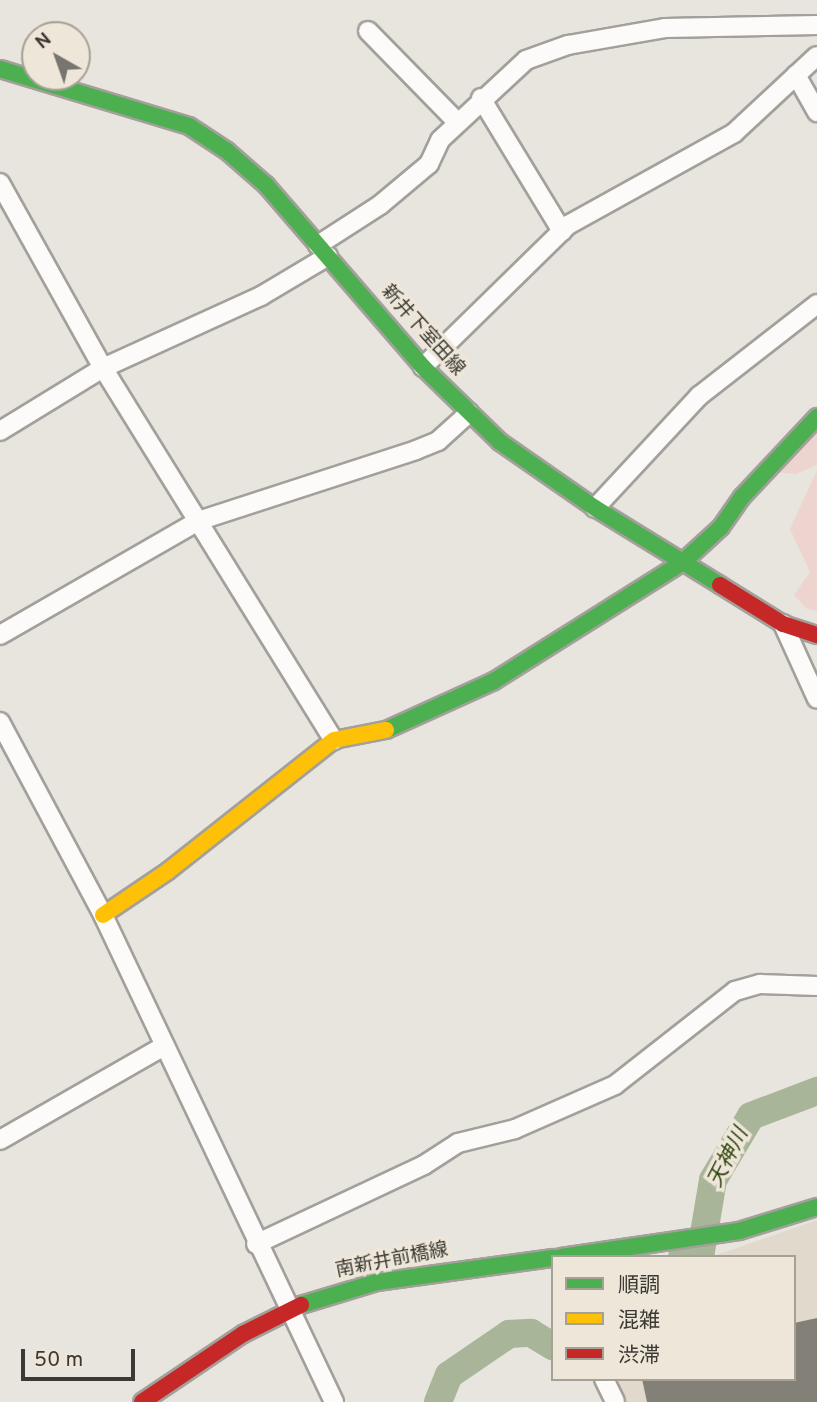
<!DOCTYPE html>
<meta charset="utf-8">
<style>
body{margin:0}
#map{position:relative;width:817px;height:1402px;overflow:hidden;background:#e8e5de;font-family:Overpass,"Noto Sans JP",sans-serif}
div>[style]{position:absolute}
.built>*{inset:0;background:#e0d9cc}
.green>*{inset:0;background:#eed4ce}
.river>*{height:28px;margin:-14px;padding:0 14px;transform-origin:14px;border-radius:14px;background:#a9b599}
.building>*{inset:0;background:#838177}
.roads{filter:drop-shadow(2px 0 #a3a09b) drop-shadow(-2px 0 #a3a09b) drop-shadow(0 2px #a3a09b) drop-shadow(0 -2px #a3a09b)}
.street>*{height:18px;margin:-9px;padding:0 9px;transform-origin:9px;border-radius:9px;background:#fcfbfa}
.fast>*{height:16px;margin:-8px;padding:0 8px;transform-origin:8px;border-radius:8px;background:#4caf50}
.slow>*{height:16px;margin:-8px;padding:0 8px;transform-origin:8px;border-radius:8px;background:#ffc107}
.jam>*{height:16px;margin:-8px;padding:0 8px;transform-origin:8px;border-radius:8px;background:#c62828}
span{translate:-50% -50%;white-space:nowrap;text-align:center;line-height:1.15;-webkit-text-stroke:7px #ede6d9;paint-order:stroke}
.street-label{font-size:19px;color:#3c3934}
.water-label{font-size:21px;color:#2e440c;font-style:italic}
.legend{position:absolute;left:551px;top:1255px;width:245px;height:126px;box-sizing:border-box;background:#ede6d9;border:2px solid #a6a197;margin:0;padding:9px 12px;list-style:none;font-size:21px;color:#3c3934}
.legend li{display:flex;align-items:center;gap:14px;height:35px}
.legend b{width:35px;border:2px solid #a6a197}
.north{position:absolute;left:21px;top:21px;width:70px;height:70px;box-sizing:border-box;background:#ede6d9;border:2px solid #a6a197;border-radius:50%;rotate:320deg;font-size:19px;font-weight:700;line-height:28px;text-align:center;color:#3c3934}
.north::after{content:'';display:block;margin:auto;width:24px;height:32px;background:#787570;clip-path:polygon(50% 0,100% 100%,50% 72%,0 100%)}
.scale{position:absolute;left:21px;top:1349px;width:114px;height:32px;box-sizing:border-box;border:4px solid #3c3934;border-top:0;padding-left:9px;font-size:21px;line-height:24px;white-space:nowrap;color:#3c3934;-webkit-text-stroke:5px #ede6d9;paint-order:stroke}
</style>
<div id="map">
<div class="built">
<div style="clip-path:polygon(817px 1220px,817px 1402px,620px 1402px,609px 1379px,794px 1379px,794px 1257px,711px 1257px)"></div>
</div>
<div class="green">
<div style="clip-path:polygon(817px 424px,817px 465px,796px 474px,776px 472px)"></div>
<div style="clip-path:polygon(817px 470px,817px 611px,807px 609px,794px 595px,810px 572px,790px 529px)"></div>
</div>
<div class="river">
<div style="left:682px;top:1257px;width:20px;rotate:-18deg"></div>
<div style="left:701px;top:1251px;width:72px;rotate:-80.4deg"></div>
<div style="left:713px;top:1180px;width:74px;rotate:-59.3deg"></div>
<div style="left:751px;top:1116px;width:71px;rotate:-20.7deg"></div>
<div style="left:438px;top:1402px;width:29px;rotate:-68deg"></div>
<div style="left:449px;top:1375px;width:73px;rotate:-34.3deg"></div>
<div style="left:509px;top:1334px;width:22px;rotate:-3deg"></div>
<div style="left:531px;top:1333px;width:26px;rotate:31deg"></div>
</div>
<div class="building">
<div style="clip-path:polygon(817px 1318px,817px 1402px,647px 1402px,642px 1379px,794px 1379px,794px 1323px)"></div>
</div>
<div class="roads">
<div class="street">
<div style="left:368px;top:31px;width:127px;rotate:45.6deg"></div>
<div style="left:796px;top:75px;width:43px;rotate:60.4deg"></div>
<div style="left:481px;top:98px;width:156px;rotate:58.7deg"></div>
<div style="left:0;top:183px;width:212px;rotate:60.9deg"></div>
<div style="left:103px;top:368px;width:438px;rotate:58.2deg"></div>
<div style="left:318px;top:245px;width:74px;rotate:-32.8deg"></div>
<div style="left:380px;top:205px;width:64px;rotate:-39.9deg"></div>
<div style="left:429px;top:164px;width:26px;rotate:-65deg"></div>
<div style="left:440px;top:140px;width:117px;rotate:-42.9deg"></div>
<div style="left:526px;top:60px;width:45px;rotate:-19.7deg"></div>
<div style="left:568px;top:45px;width:98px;rotate:-9.9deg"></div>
<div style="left:665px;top:28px;width:152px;rotate:-1.1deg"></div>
<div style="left:423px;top:367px;width:203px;rotate:-44.4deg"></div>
<div style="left:568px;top:225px;width:190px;rotate:-29deg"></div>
<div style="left:734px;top:133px;width:113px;rotate:-42.9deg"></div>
<div style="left:0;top:431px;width:121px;rotate:-31.5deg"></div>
<div style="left:103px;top:368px;width:174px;rotate:-24.5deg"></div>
<div style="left:261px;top:296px;width:78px;rotate:-30.8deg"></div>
<div style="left:595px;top:508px;width:153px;rotate:-47.1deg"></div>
<div style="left:699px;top:396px;width:150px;rotate:-37.9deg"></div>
<div style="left:783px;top:624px;width:82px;rotate:65.6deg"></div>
<div style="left:0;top:635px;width:228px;rotate:-29.9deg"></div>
<div style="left:198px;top:521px;width:229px;rotate:-18deg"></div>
<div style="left:416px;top:450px;width:24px;rotate:-22deg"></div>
<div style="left:438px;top:441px;width:42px;rotate:-42.1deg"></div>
<div style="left:0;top:722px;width:219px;rotate:61.9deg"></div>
<div style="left:103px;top:915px;width:539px;rotate:64.62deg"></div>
<div style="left:0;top:1140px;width:189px;rotate:-29.8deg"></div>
<div style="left:256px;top:1244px;width:186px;rotate:-25.2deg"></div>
<div style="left:424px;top:1165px;width:40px;rotate:-32.9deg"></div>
<div style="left:458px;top:1143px;width:59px;rotate:-13.8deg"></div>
<div style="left:515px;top:1129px;width:109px;rotate:-23.7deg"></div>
<div style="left:615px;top:1085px;width:152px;rotate:-38.1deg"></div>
<div style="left:735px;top:991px;width:26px;rotate:-16deg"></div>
<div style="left:760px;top:984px;width:57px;rotate:2deg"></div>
<div style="left:604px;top:1379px;width:25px;rotate:64deg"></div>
</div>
<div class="fast">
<div style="left:0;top:69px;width:197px;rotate:16.8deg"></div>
<div style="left:189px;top:126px;width:45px;rotate:33.3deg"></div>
<div style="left:227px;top:151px;width:52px;rotate:41.1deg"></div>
<div style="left:266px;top:185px;width:240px;rotate:49.2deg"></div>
<div style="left:423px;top:367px;width:107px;rotate:44.2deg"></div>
<div style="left:500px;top:442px;width:116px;rotate:34.8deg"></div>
<div style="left:595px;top:508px;width:147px;rotate:31.6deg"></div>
<div style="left:386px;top:730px;width:119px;rotate:-24.4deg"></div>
<div style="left:494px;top:681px;width:223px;rotate:-32.2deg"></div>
<div style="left:683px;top:562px;width:52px;rotate:-42.6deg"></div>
<div style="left:721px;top:527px;width:37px;rotate:-55deg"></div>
<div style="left:742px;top:497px;width:110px;rotate:-46.8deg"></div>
<div style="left:561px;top:1257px;width:180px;rotate:-8.3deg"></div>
<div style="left:739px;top:1231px;width:82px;rotate:-17.1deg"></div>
<div style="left:301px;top:1305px;width:79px;rotate:-16.8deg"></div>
<div style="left:377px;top:1282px;width:178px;rotate:-7.8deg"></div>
</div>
<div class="slow">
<div style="left:103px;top:915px;width:78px;rotate:-34.1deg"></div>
<div style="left:168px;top:871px;width:211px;rotate:-38.3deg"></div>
<div style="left:334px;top:740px;width:53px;rotate:-10.9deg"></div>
</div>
<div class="jam">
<div style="left:720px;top:585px;width:74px;rotate:31.8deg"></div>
<div style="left:783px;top:624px;width:36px;rotate:18deg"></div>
<div style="left:142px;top:1402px;width:122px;rotate:-34deg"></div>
<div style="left:243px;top:1334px;width:65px;rotate:-26.6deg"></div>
</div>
</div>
<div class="street-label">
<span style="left:422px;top:331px;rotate:48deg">新井下室田線</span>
<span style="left:392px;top:1261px;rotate:-11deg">南新井前橋線</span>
</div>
<div class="water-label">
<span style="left:729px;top:1158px;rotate:-63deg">天神川</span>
</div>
<ul class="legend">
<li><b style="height:9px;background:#4caf50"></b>順調</li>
<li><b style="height:9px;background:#ffc107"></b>混雑</li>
<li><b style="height:9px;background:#c62828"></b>渋滞</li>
</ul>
<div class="north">N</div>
<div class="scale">50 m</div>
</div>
